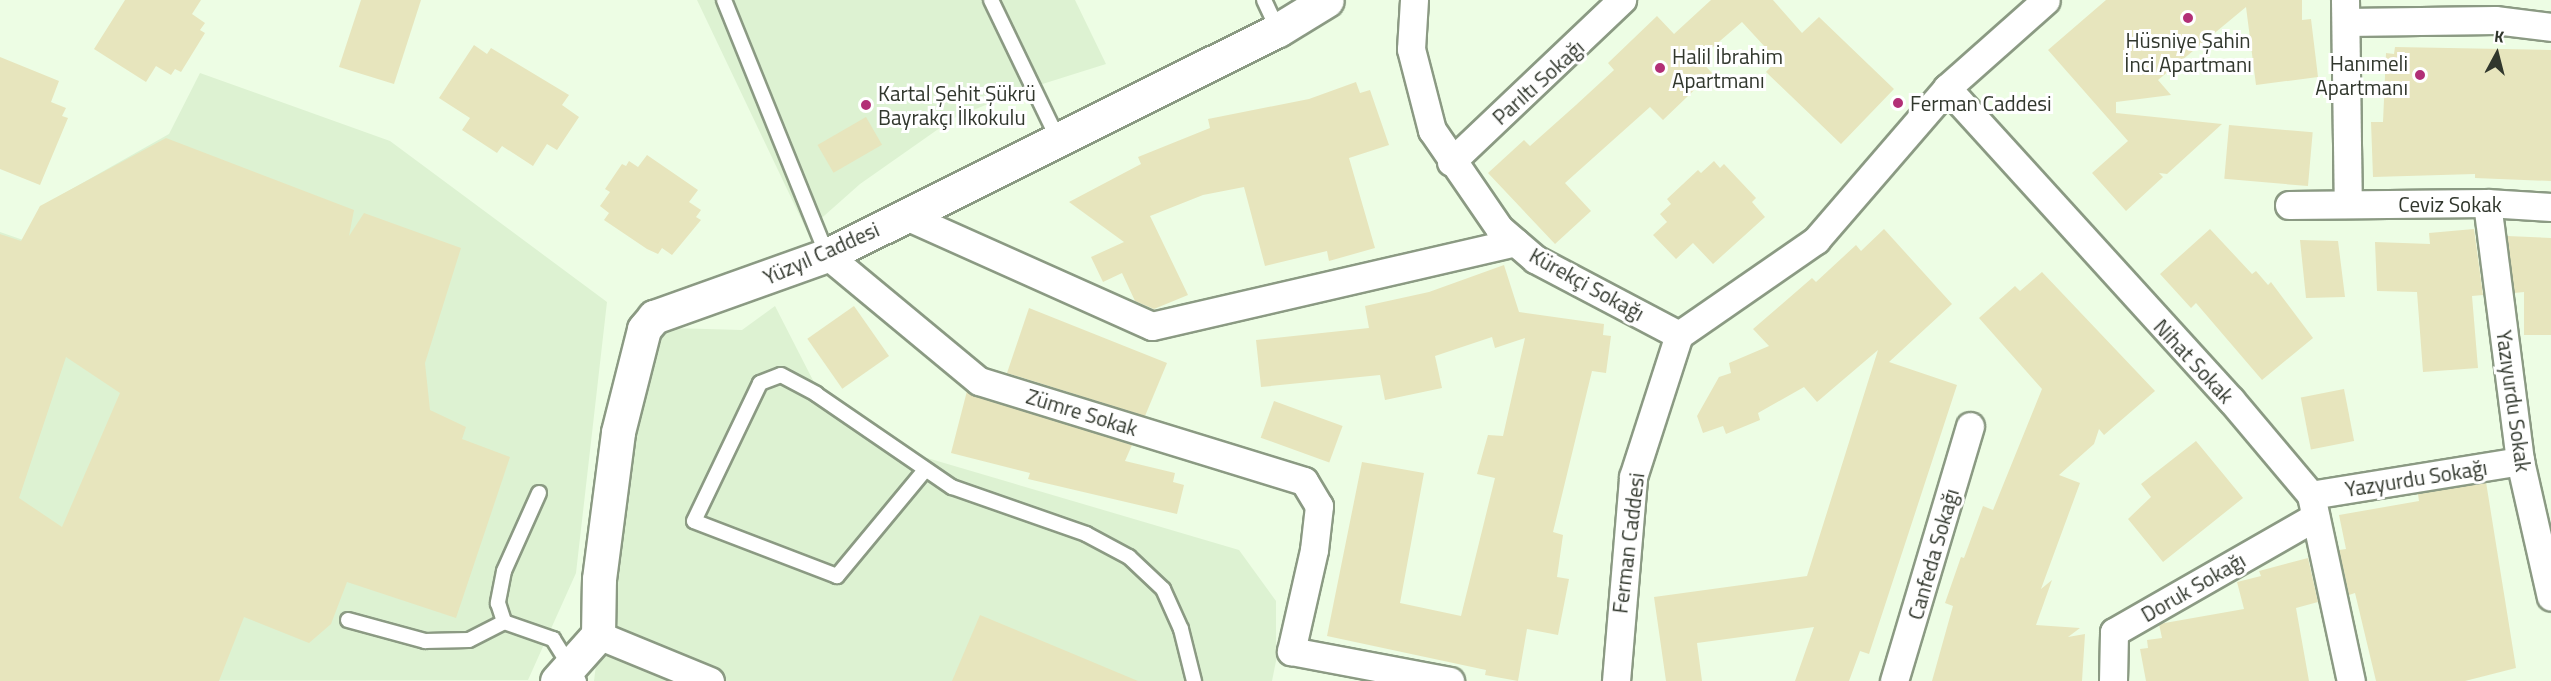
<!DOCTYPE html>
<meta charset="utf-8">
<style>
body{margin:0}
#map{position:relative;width:2551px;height:681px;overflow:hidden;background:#edfde4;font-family:"Titillium Web",sans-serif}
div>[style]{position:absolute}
.built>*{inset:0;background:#ddf2d2}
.building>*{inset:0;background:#e7e5bd;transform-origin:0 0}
.roads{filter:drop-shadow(2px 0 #8b9a83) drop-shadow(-2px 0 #8b9a83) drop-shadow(0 2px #8b9a83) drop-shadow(0 -2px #8b9a83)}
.lane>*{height:14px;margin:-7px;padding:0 7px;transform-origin:7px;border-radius:7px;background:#fff}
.street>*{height:27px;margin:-13.5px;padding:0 13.5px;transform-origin:13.5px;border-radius:13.5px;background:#fff}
.secondary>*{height:33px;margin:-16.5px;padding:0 16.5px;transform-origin:16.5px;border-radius:16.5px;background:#fff}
.dots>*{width:16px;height:16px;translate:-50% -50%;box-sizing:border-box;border:3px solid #fff;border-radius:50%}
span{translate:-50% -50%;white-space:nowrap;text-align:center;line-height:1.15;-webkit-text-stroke:6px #fff;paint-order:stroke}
.poi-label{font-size:21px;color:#31372d}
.left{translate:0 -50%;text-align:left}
.right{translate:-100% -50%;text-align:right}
.street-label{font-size:21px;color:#31372d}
.north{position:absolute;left:2467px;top:24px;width:60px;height:60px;-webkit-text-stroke:4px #fff;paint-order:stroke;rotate:7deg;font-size:16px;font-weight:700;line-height:24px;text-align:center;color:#31372d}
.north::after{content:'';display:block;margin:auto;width:21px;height:27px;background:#31372d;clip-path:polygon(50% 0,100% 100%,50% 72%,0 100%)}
</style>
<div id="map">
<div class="built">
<div style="clip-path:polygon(697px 0,1075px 0,1106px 64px,1017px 92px,954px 118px,860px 184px,807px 231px)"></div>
<div style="clip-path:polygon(200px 73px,390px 141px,607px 302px,576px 573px,528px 680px,0 681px,0 232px,23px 240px,40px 207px,169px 134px)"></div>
<div style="clip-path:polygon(775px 306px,822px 398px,917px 455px,1239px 550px,1276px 601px,1276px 661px,1272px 681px,594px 681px,605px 591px,651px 341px,670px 328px,742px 330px)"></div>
</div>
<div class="building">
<div style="clip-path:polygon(125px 0,201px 0,192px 14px,205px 23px,200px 30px,205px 33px,181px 72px,175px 69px,171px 75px,156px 66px,146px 82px,94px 49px)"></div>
<div style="clip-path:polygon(361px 0,421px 0,394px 84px,339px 67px)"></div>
<div style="clip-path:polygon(1711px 0,1773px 0,1802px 33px,1819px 17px,1894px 89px,1841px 144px,1766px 72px,1777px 60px,1742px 22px,1699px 59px,1712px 73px,1663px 120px,1650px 107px,1565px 183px,1591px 211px,1555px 244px,1488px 173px,1524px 140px,1530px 146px,1576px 105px,1614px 70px,1608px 63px,1657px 16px,1674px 34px)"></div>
<div style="clip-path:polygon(2106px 0,2302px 0,2302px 20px,2311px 19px,2318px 77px,2256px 85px,2246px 7px,2158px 80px,2171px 95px,2116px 102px,2116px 113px,2222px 124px,2167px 174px,2159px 173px,2163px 177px,2126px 211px,2092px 173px,2128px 141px,2048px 50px)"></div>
<div style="clip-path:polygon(474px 45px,487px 54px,491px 48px,569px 95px,562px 105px,579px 117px,557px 150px,547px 144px,533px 166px,502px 146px,497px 153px,462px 130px,470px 118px,439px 98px)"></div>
<div style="clip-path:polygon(2395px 47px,2551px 50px,2551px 181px,2475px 178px,2475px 174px,2373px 177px,2371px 122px,2383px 122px,2386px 53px,2394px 54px)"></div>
<div style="clip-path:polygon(0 57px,59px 81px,51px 102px,66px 108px,62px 116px,68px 118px,40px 185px,0 169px)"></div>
<div style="clip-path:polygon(1356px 82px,1360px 93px,1370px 90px,1389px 145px,1349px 158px,1375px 248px,1329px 261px,1327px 251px,1265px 266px,1244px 187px,1203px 195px,1150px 216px,1188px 295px,1154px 309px,1135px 301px,1122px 273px,1103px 282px,1091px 257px,1124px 242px,1069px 202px,1141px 164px,1138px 157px,1210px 128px,1208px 119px,1309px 99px)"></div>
<div style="left:866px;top:117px;width:32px;height:56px;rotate:60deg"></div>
<div style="left:2229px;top:125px;width:84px;height:54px;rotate:5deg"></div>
<div style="clip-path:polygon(evenodd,166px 138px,354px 210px,349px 236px,364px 213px,461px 248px,425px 363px,430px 410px,466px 427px,462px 439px,510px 457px,456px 618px,347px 582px,331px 624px,309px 643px,244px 617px,219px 681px,0 681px,0 234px,21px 241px,40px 206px,166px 138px,66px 357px,120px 393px,62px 527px,19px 498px,66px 357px)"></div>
<div style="clip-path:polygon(647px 155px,698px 190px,689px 202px,701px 210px,696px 217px,701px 220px,672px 255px,662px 248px,658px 254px,647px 249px,604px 220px,609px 213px,600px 206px,610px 192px,605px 189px,622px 164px,626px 166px,629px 161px,638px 167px)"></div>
<div style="clip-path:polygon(1714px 161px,1720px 168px,1724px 164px,1756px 198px,1752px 202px,1765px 217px,1713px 264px,1693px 243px,1676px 259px,1653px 235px,1667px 222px,1660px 214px,1671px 204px,1667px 199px,1698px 170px,1701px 173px)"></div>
<div style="clip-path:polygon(1884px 229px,1952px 304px,1889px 362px,1957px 385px,1869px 654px,1860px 651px,1849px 681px,1795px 681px,1814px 627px,1697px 643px,1702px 681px,1666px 681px,1654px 597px,1807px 576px,1878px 350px,1817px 402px,1804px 387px,1758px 413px,1760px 420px,1726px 434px,1723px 426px,1703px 433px,1697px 416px,1719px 377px,1731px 373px,1729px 363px,1769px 346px,1753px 329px,1812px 278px,1816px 282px,1856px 245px,1861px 251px)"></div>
<div style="clip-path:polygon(2210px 229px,2252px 274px,2256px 271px,2268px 285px,2271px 282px,2313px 338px,2262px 380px,2196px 303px,2191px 308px,2160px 274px)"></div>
<div style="clip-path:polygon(2474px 229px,2483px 295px,2472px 296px,2478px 368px,2423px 372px,2417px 292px,2377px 291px,2375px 242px,2430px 244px,2429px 233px)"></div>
<div style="clip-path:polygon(2507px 236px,2551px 238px,2551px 335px,2524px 335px,2524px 292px,2514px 293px)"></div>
<div style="clip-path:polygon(2300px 240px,2338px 241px,2345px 297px,2306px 298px)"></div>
<div style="clip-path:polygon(1504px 265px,1519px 312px,1604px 324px,1603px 335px,1611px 336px,1606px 373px,1592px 371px,1553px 532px,1563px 535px,1557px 577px,1569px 579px,1558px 635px,1527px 629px,1518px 681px,1485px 675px,1486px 670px,1327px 636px,1362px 462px,1424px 473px,1400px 603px,1461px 616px,1495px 478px,1477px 474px,1488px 435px,1503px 436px,1525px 338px,1495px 348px,1492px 337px,1435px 356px,1442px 388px,1385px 400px,1380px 375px,1261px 387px,1256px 340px,1369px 328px,1365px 306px,1429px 292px)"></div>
<div style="clip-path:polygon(2042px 272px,2155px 391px,2104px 435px,2099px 429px,2094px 444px,2059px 475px,2080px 483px,2041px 589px,2052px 580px,2036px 625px,2080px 628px,2068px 637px,2085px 634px,2082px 681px,1932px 681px,1953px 606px,1945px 603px,1961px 557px,1964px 558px,1983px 506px,1993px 510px,2042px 389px,1979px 318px,2015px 286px,2020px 291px)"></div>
<div style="left:854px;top:306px;width:61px;height:57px;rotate:55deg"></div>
<div style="clip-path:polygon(1029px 308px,1167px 363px,1145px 416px,1007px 373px)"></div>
<div style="left:2344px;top:389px;width:53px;height:44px;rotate:79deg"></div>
<div style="clip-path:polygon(967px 391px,1132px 445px,1125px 461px,1175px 473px,1173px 482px,1184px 485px,1177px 514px,1028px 479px,1030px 473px,951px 453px)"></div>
<div style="left:1274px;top:401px;width:73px;height:39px;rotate:20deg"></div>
<div style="clip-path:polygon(2196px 441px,2243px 498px,2163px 562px,2128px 519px,2151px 497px,2141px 484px)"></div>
<div style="clip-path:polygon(2486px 482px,2516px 668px,2465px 681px,2376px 681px,2355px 593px,2349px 595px,2339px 550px,2346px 549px,2339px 515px,2419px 501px,2418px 494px)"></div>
<div style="clip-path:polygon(2308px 558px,2318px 602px,2296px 608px,2309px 681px,2146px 681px,2140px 649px,2148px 648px,2147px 640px,2162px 638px,2159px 624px,2244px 609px,2237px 582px,2261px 576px,2259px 571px)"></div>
<div style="clip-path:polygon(980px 615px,1138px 681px,952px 681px)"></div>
</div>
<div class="roads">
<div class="lane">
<div style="left:724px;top:0;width:275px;rotate:68deg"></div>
<div style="left:991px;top:0;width:152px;rotate:64.3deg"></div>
<div style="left:1264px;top:0;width:33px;rotate:65deg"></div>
<div style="left:925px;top:470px;width:138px;rotate:129.7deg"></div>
<div style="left:837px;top:576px;width:153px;rotate:-159deg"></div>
<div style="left:694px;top:521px;width:153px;rotate:-64.4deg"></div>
<div style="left:760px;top:383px;width:22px;rotate:-21deg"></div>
<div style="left:781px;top:375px;width:40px;rotate:28deg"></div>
<div style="left:816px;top:394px;width:165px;rotate:34.4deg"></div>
<div style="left:952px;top:487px;width:142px;rotate:19.3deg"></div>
<div style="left:1086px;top:534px;width:49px;rotate:28.1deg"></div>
<div style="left:1129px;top:557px;width:47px;rotate:43.3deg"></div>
<div style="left:1163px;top:589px;width:44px;rotate:65.8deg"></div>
<div style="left:1181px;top:629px;width:54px;rotate:76deg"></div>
<div style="left:539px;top:493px;width:85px;rotate:114.2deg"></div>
<div style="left:504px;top:571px;width:33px;rotate:101deg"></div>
<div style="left:498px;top:603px;width:20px;rotate:72deg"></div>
<div style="left:504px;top:622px;width:52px;rotate:19.1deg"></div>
<div style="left:553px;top:639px;width:49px;rotate:58.2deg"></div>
<div style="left:348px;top:620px;width:80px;rotate:15.3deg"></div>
<div style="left:425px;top:641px;width:44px;rotate:-1.3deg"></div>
<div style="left:469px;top:640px;width:39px;rotate:-27deg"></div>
</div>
<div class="street">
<div style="left:1414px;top:0;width:49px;rotate:93.5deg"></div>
<div style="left:1411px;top:49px;width:84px;rotate:75.5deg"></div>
<div style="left:1432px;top:130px;width:119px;rotate:55.6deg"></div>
<div style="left:1499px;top:228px;width:48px;rotate:40.7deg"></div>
<div style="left:1535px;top:259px;width:163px;rotate:27.8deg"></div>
<div style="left:2345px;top:0;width:204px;rotate:89.2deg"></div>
<div style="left:2346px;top:22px;width:149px;rotate:-0.8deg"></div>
<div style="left:2495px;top:20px;width:56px;rotate:7.1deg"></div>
<div style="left:1947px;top:88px;width:422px;rotate:47.7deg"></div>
<div style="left:2231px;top:400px;width:124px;rotate:49.9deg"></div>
<div style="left:2311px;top:495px;width:190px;rotate:77.9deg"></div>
<div style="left:1451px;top:162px;width:236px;rotate:-43.5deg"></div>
<div style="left:2487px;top:203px;width:260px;rotate:82.7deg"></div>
<div style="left:2520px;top:461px;width:139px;rotate:77.2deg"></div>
<div style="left:2289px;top:205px;width:198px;rotate:-0.6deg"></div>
<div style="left:2487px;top:203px;width:64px;rotate:3.6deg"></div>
<div style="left:906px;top:216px;width:269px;rotate:24.1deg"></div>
<div style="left:1152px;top:326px;width:373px;rotate:-13deg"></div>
<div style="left:827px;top:255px;width:197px;rotate:39.7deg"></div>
<div style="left:979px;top:381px;width:340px;rotate:17.1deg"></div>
<div style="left:1304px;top:481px;width:29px;rotate:59deg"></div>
<div style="left:1319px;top:506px;width:44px;rotate:96.5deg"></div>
<div style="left:1314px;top:550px;width:104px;rotate:102.8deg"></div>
<div style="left:1291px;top:651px;width:162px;rotate:10.7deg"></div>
<div style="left:2311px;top:495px;width:212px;rotate:-9.2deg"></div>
<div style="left:598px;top:635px;width:121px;rotate:22.3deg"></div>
<div style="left:1616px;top:681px;width:205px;rotate:-85.2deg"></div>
<div style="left:1633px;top:477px;width:149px;rotate:-72.1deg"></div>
<div style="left:1679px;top:335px;width:167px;rotate:-34.7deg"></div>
<div style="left:1816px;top:240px;width:201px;rotate:-49.2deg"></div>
<div style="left:1947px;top:88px;width:132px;rotate:-41.6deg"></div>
<div style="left:1894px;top:681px;width:266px;rotate:-73.4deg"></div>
<div style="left:2113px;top:681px;width:49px;rotate:-88.8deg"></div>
<div style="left:2114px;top:632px;width:232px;rotate:-29.8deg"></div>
</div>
<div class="secondary">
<div style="left:557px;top:681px;width:62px;rotate:-48.3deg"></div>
<div style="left:598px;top:635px;width:56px;rotate:-89deg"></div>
<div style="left:599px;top:579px;width:148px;rotate:-82.6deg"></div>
<div style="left:618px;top:432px;width:106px;rotate:-75.8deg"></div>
<div style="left:644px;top:329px;width:16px;rotate:-50deg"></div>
<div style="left:654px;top:317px;width:184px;rotate:-19.7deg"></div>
<div style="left:827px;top:255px;width:504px;rotate:-26.51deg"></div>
<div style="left:1278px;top:30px;width:57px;rotate:-31.5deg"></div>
</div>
</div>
<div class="dots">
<div style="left:2188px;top:18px;background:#b22f76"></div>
<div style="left:1660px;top:68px;background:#b22f76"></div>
<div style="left:2420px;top:75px;background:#b22f76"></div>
<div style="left:1898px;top:103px;background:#b22f76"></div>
<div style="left:866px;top:105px;background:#b22f76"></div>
</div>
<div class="poi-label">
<span style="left:2188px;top:52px">Hüsniye Şahin<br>İnci Apartmanı</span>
<span class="left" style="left:1672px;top:68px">Halil İbrahim<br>Apartmanı</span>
<span class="right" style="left:2408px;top:75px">Hanımeli<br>Apartmanı</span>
<span class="left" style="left:878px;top:105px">Kartal Şehit Şükrü<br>Bayrakçı İlkokulu</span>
<span class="left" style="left:1910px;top:103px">Ferman Caddesi</span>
</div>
<div class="street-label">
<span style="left:1538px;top:82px;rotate:-42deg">Parıltı Sokağı</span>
<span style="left:2450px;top:204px">Ceviz Sokak</span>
<span style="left:821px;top:253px;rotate:-24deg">Yüzyıl Caddesi</span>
<span style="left:1587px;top:284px;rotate:29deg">Kürekçi Sokağı</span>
<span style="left:2194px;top:361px;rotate:47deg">Nihat Sokak</span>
<span style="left:2514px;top:401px;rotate:82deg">Yazıyurdu Sokak</span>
<span style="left:1082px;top:412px;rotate:17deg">Zümre Sokak</span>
<span style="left:2416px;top:478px;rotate:-9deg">Yazyurdu Sokağı</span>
<span style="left:1628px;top:543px;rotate:-83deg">Ferman Caddesi</span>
<span style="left:1933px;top:554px;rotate:-74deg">Canfeda Sokağı</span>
<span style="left:2193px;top:587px;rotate:-30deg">Doruk Sokağı</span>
</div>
<div class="north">K</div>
</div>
